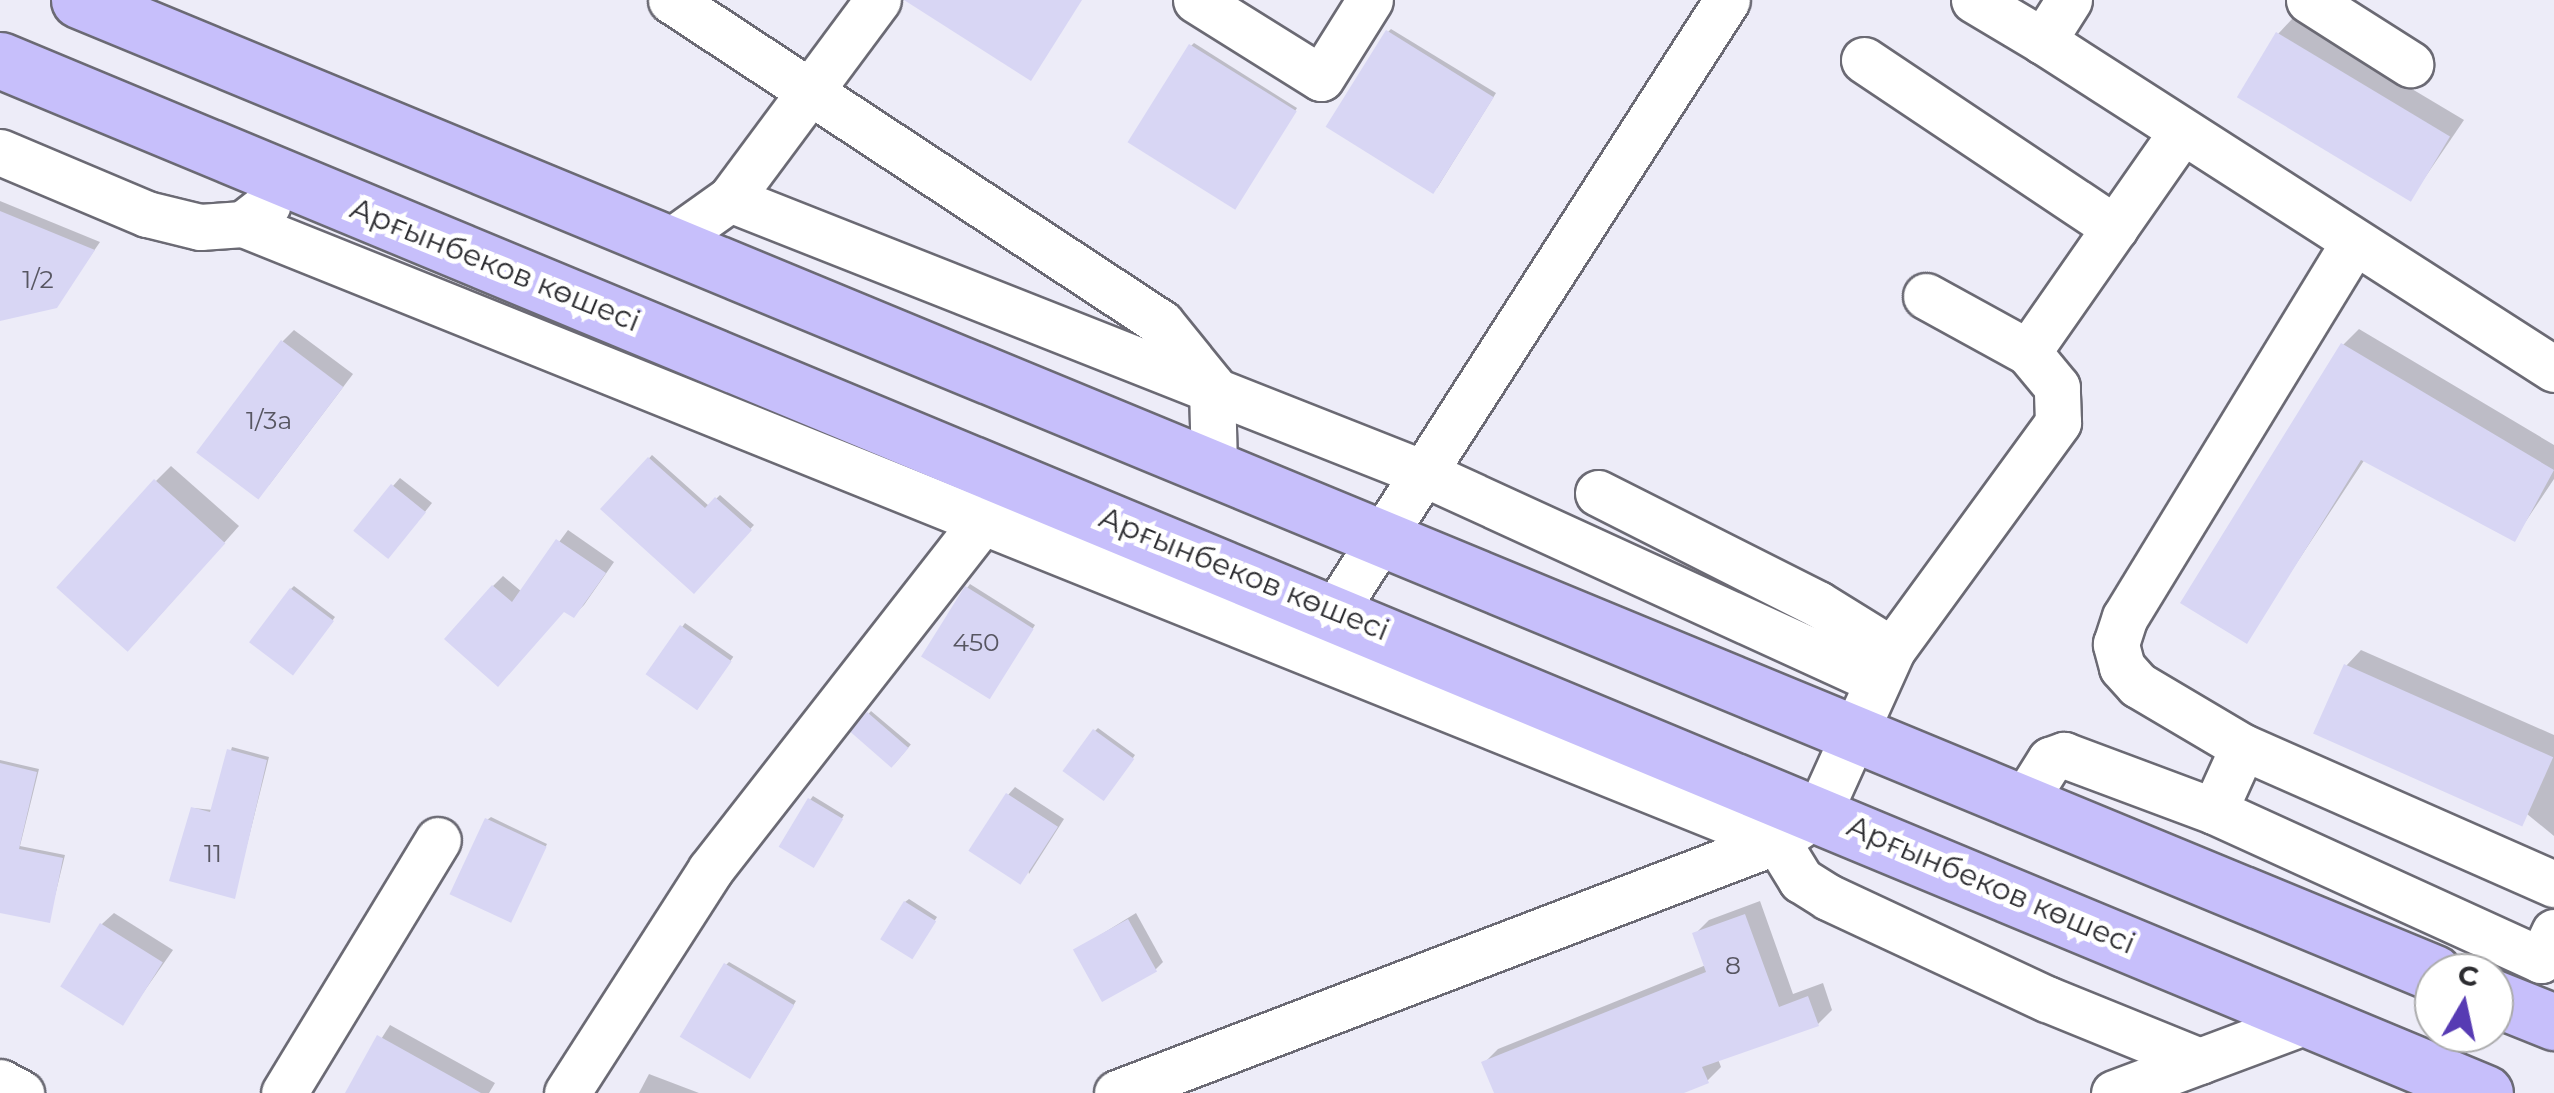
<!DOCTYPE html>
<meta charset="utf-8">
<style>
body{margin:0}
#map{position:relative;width:2554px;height:1093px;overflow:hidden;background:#edecf8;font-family:Montserrat,sans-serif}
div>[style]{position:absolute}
.shadow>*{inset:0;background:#0003;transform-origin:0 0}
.building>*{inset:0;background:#d8d6f4;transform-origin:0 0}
.roads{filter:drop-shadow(2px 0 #6b6a74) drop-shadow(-2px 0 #6b6a74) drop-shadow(0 2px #6b6a74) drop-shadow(0 -2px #6b6a74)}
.minor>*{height:45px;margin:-22.5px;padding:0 22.5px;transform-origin:22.5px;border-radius:22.5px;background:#fff}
.major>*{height:55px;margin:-27.5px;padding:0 27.5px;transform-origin:27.5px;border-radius:27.5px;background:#c7bffb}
span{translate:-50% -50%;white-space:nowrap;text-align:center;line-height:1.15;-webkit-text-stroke:10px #fff;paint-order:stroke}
.number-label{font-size:25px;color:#575661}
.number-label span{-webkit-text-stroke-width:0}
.street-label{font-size:30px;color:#2c2c30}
.north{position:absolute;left:2414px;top:953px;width:100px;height:100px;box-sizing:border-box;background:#fff;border:2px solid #ababac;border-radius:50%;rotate:9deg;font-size:28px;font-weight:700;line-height:40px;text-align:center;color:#2c2c30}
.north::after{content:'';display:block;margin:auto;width:35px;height:45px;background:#573bb3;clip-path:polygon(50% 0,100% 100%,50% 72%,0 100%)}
</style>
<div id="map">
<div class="shadow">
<div style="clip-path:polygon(2293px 18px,2464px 120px,2411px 198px,2278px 34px)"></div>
<div style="clip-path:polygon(1391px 29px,1496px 93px,1437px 188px,1388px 32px)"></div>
<div style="clip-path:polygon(1194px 43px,1297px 108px,1236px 204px,1191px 46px)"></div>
<div style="clip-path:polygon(0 201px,100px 242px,56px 306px,0 318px)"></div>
<div style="clip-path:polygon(2359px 329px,2554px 445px,2554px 479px,2514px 539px,2365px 459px,2246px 640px,2343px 345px)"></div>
<div style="clip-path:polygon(294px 330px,353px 374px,269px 485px,283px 341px)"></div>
<div style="clip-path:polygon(652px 455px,709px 506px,720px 495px,754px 525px,694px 590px,604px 509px)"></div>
<div style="clip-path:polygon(171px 466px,239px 526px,144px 633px,156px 481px)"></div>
<div style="clip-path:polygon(400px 478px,432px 503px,396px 548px,393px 486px)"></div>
<div style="clip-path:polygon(568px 530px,614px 562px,584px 605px,574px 615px,565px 609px,508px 674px,493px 586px,503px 576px,522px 592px)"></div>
<div style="clip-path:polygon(970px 584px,1035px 625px,991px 694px,967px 588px)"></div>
<div style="clip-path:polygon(294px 586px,335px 617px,295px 670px,291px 589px)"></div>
<div style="left:685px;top:623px;width:59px;height:62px;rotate:35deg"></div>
<div style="clip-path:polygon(2361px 650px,2554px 735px,2554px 836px,2346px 666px)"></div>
<div style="left:871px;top:711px;width:52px;height:26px;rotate:40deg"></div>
<div style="clip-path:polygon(1098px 728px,1135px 755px,1107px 795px,1095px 731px)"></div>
<div style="clip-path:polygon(232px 747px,269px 757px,234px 896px,193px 808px,213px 810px)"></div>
<div style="clip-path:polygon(0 760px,39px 769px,20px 846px,65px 855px,49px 920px,0 910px)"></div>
<div style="clip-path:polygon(1015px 787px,1064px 819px,1029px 874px,1008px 795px)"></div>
<div style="clip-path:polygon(813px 796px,844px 815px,816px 861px,810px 800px)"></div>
<div style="clip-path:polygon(491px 817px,547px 844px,512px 916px,487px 820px)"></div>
<div style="clip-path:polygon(909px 899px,937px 917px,914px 953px,905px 902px)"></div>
<div style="clip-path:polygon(1760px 901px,1793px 994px,1823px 983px,1832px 1010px,1818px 1024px,1718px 1059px,1721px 1067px,1707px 1081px,1678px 1093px,1496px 1093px,1484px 1063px,1498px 1049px,1706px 965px,1695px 934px,1709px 920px)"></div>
<div style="clip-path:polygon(114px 913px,173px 950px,122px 1023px,102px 924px)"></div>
<div style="clip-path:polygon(1136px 913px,1163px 962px,1155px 970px,1076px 950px)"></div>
<div style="clip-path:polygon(729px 962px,796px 1001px,756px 1068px,726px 965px)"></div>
<div style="clip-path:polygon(390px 1025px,495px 1083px,489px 1093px,347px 1093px)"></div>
<div style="clip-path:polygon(649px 1074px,699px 1093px,639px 1093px)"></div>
</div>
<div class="building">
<div style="clip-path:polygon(904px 0,1082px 0,1031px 81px)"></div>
<div style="left:1386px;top:30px;width:127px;height:114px;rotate:32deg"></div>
<div style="left:2276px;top:32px;width:203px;height:76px;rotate:31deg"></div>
<div style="left:1189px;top:44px;width:127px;height:116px;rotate:32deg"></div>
<div style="clip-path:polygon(0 211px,95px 250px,57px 308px,0 321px)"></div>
<div style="left:281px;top:340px;width:78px;height:141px;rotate:37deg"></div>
<div style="clip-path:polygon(2341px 343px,2554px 470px,2515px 542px,2361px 460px,2247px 644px,2180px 603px)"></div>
<div style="clip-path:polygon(648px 457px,705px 508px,715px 497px,752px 530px,694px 594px,600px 509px)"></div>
<div style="left:154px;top:479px;width:96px;height:146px;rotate:42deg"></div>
<div style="left:391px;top:484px;width:45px;height:60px;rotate:39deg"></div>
<div style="clip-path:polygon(556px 539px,606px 573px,574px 618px,564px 612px,498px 687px,444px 639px,492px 585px,512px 602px)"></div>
<div style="left:965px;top:586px;width:81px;height:83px;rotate:32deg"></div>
<div style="left:290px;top:588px;width:55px;height:68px;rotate:37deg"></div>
<div style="left:680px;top:625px;width:63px;height:60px;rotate:35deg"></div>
<div style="left:2344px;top:664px;width:229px;height:76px;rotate:24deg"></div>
<div style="left:867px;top:712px;width:55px;height:26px;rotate:41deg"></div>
<div style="left:1093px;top:729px;width:51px;height:52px;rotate:36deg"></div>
<div style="clip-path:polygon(227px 749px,267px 760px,235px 899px,169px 881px,191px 807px,210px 812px)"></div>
<div style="clip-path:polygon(0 763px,37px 772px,19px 849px,63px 858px,50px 923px,0 913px)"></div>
<div style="left:1006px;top:793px;width:62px;height:69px;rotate:33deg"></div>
<div style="left:808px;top:798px;width:41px;height:57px;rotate:31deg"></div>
<div style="left:485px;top:818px;width:68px;height:84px;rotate:25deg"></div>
<div style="left:904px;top:901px;width:38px;height:45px;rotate:32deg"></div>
<div style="clip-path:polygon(1745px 914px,1779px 1007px,1808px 996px,1819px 1026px,1702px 1067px,1709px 1083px,1684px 1093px,1494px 1093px,1481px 1062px,1706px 972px,1692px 933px)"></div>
<div style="left:1128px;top:919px;width:60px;height:63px;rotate:61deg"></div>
<div style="left:100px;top:923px;width:74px;height:75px;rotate:32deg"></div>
<div style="left:724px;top:963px;width:82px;height:86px;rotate:31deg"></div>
<div style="clip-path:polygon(377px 1035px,481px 1093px,345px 1093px)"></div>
</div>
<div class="roads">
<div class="minor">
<div style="left:671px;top:0;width:587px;rotate:33.39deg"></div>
<div style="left:1161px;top:323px;width:81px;rotate:51deg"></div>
<div style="left:1212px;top:386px;width:83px;rotate:88.6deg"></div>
<div style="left:1196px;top:0;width:147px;rotate:32deg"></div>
<div style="left:1321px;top:78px;width:92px;rotate:-57.9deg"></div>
<div style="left:1974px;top:0;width:80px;rotate:30.7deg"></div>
<div style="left:2069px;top:0;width:49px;rotate:122.4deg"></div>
<div style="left:2043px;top:41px;width:607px;rotate:32.7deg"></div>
<div style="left:2309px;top:0;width:120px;rotate:32.4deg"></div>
<div style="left:1864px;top:60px;width:302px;rotate:33.8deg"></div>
<div style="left:0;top:152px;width:160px;rotate:22.9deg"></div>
<div style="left:147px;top:214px;width:55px;rotate:13.8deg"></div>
<div style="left:200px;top:227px;width:43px;rotate:-4deg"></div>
<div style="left:243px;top:224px;width:31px;rotate:-38deg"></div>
<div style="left:730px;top:199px;width:745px;rotate:21.57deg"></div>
<div style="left:1423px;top:473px;width:497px;rotate:24.6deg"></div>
<div style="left:243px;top:224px;width:1653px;rotate:21.91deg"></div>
<div style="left:1777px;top:841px;width:46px;rotate:58.4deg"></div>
<div style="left:1801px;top:880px;width:32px;rotate:32deg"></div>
<div style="left:1828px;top:897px;width:242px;rotate:25deg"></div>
<div style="left:2047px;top:999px;width:165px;rotate:22.1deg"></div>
<div style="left:668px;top:243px;width:76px;rotate:-35.4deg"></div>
<div style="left:730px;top:199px;width:248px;rotate:-53.4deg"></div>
<div style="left:1926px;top:296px;width:116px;rotate:28.8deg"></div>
<div style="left:1598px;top:493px;width:246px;rotate:26.8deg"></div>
<div style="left:1818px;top:604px;width:87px;rotate:31.9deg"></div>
<div style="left:1334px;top:612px;width:727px;rotate:-57.29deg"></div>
<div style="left:2243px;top:747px;width:340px;rotate:23.8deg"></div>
<div style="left:2023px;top:803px;width:51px;rotate:-57.9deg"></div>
<div style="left:2050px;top:760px;width:15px;rotate:-20deg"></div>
<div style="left:2064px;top:755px;width:160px;rotate:20.5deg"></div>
<div style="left:2214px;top:811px;width:70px;rotate:-65.6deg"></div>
<div style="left:2243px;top:747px;width:122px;rotate:-149.4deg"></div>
<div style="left:2138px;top:685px;width:24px;rotate:-132deg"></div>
<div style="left:2122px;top:667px;width:24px;rotate:-105deg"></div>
<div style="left:2116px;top:644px;width:28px;rotate:-72deg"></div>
<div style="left:2125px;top:617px;width:437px;rotate:-58.6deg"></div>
<div style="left:2214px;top:811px;width:359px;rotate:24.5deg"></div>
<div style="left:2541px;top:960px;width:31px;rotate:-65deg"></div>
<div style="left:0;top:1082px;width:24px;rotate:28deg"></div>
<div style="left:284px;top:1093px;width:296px;rotate:-58.7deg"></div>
<div style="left:567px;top:1093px;width:265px;rotate:-57.3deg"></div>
<div style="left:710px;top:870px;width:442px;rotate:-52deg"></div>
<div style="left:1117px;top:1093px;width:706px;rotate:-20.9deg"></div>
<div style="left:1777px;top:841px;width:51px;rotate:-34.6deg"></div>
<div style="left:1819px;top:812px;width:178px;rotate:-65.7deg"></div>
<div style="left:1892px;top:650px;width:282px;rotate:-53.9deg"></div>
<div style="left:2058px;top:422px;width:35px;rotate:-92deg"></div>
<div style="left:2057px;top:387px;width:45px;rotate:-129.6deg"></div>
<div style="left:2028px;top:352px;width:267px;rotate:-55.1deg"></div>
<div style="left:2114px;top:1093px;width:208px;rotate:-20.5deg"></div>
</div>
<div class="major">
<div style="left:79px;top:0;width:2548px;rotate:22.45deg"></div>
<div style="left:0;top:60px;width:2691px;rotate:22.57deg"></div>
<div style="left:2494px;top:998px;width:65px;rotate:21.8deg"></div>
</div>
</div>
<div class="number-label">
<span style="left:38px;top:279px">1/2</span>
<span style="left:269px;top:420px">1/3а</span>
<span style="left:976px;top:642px">450</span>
<span style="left:213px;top:853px">11</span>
<span style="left:1733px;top:965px">8</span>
</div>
<div class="street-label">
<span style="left:495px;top:265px;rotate:22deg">Арғынбеков көшесі</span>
<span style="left:1244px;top:574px;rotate:22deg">Арғынбеков көшесі</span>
<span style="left:1991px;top:885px;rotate:23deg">Арғынбеков көшесі</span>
</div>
<div class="north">С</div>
</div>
